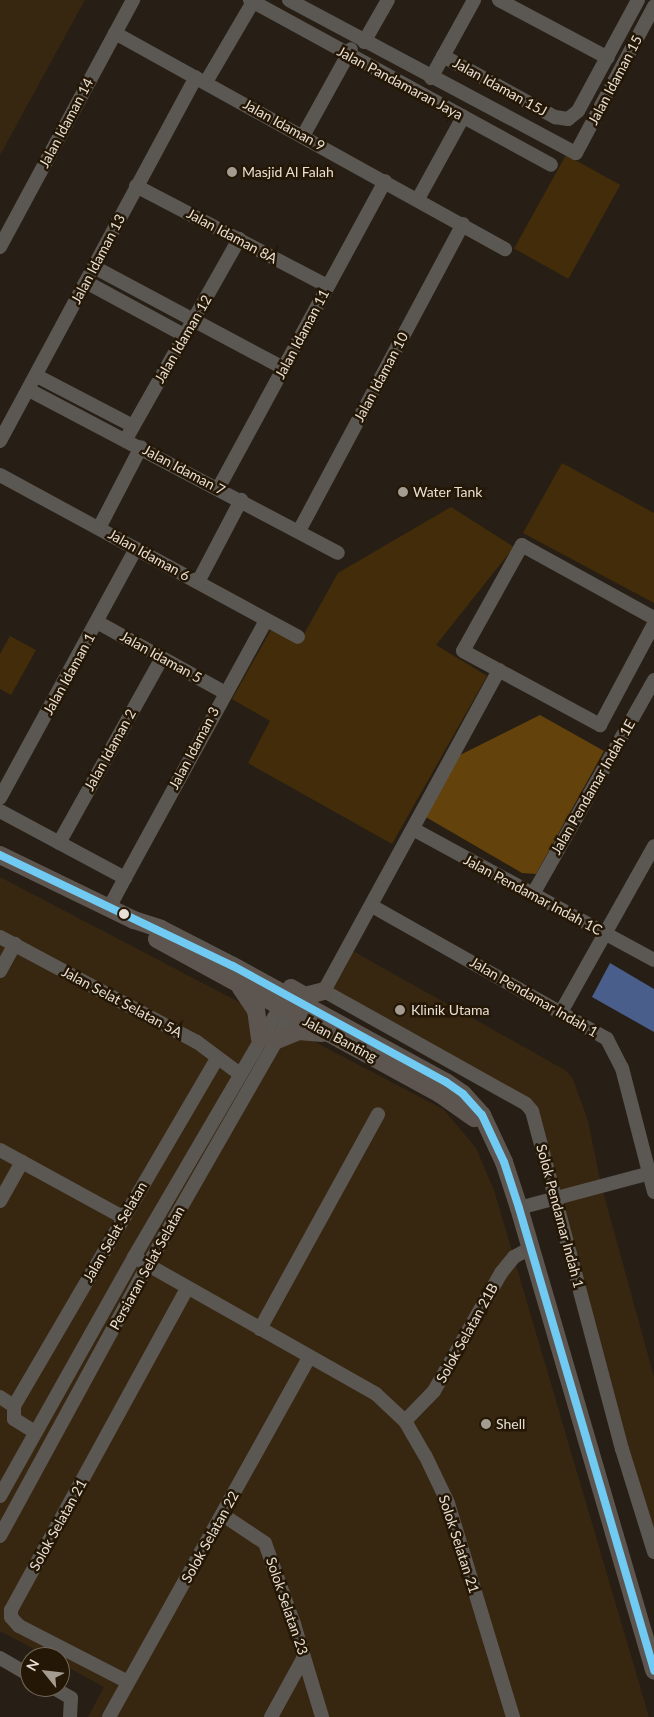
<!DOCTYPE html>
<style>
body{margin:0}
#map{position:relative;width:654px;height:1717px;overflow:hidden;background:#271f15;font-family:Lato,sans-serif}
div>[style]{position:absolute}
.built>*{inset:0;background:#372710}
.green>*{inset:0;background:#432c09;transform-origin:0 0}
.forest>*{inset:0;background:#63420b}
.water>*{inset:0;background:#4a5e8c}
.minor>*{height:14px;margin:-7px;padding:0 7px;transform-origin:7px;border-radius:7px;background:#5b5753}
.major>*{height:18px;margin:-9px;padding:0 9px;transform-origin:9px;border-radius:9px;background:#5d5650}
.bus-1>*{height:8px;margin:-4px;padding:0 4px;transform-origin:4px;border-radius:4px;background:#71caf2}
.dots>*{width:14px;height:14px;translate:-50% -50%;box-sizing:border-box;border:2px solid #241705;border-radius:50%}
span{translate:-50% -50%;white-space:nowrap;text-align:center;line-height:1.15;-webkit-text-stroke:5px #241705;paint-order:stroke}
.street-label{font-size:14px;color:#e8dfd4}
.poi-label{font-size:14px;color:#e8dfd4}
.left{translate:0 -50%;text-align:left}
.north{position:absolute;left:20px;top:1647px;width:50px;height:50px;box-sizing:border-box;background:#241705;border:1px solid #726758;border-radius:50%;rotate:299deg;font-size:14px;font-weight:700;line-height:20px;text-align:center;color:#e8dfd4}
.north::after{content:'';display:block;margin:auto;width:18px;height:22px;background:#a49c91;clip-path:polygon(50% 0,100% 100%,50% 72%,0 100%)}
</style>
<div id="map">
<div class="built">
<div style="clip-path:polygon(0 0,85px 0,0 155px)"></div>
<div style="clip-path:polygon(0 877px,443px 1109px,476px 1148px,494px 1190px,649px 1717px,88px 1717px,104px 1687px,60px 1663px,60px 1657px,49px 1657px,0 1631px)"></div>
<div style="clip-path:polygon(351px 950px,565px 1070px,573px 1079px,588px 1121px,601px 1184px,654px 1377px,654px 1537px,625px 1444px,535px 1109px,329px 989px)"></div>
</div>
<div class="green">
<div style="left:566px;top:155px;width:62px;height:107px;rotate:29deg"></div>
<div style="clip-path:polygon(562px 463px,654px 513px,654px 603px,523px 533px)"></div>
<div style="clip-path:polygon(451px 507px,514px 547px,436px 645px,487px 676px,392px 844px,248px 763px,270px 721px,232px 699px,271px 630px,299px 643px,338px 573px)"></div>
<div style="clip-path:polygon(10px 636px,36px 650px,11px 695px,0 689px,0 654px)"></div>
</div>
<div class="forest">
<div style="clip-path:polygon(540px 715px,604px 751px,536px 874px,522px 873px,424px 816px,458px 756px)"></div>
</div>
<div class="water">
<div style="clip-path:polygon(610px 963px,654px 989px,654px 1032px,592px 997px)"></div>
</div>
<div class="minor">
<div style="left:250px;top:0;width:343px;rotate:28.7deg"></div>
<div style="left:289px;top:0;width:325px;rotate:28.1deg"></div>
<div style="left:576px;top:153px;width:166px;rotate:-62deg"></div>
<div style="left:499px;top:0;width:123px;rotate:28deg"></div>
<div style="left:115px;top:33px;width:446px;rotate:29deg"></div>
<div style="left:364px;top:42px;width:48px;rotate:-60.3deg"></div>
<div style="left:443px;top:56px;width:128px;rotate:28.6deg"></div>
<div style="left:555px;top:117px;width:13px;rotate:9deg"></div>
<div style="left:568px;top:119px;width:13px;rotate:-39deg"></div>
<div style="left:578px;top:111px;width:126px;rotate:-61.6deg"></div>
<div style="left:431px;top:78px;width:89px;rotate:-61.1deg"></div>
<div style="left:206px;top:82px;width:93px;rotate:-59.6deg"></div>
<div style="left:303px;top:136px;width:99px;rotate:-61.1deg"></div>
<div style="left:136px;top:186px;width:216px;rotate:27.6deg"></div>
<div style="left:418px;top:199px;width:94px;rotate:-61.2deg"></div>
<div style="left:0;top:247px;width:281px;rotate:-61.7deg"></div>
<div style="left:94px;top:267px;width:214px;rotate:28.1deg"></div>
<div style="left:86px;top:282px;width:111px;rotate:28.4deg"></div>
<div style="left:37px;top:376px;width:108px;rotate:27.5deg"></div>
<div style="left:29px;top:390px;width:349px;rotate:27.8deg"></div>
<div style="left:126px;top:439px;width:230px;rotate:-60.5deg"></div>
<div style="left:0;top:441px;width:413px;rotate:-61.7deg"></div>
<div style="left:0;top:475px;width:339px;rotate:28.5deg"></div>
<div style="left:219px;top:487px;width:348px;rotate:-61.5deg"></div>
<div style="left:99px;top:528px;width:91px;rotate:-62.6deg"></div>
<div style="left:299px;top:531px;width:348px;rotate:-61.9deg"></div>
<div style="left:198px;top:582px;width:93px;rotate:-62.3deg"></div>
<div style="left:654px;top:618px;width:151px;rotate:-151.1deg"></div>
<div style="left:522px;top:545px;width:121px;rotate:119.1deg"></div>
<div style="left:463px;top:651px;width:156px;rotate:28.4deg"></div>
<div style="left:600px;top:725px;width:115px;rotate:-61.9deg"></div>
<div style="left:97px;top:622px;width:145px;rotate:28.9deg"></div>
<div style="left:499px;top:670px;width:366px;rotate:118.6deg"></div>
<div style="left:324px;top:991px;width:231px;rotate:29.2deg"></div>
<div style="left:526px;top:1104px;width:9px;rotate:49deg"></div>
<div style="left:532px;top:1111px;width:350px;rotate:75.1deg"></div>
<div style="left:622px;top:1449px;width:108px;rotate:72.7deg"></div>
<div style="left:0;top:798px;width:284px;rotate:-61.4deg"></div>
<div style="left:0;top:811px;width:142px;rotate:28.2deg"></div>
<div style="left:125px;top:878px;width:294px;rotate:-61.3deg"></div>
<div style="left:413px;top:829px;width:274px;rotate:28.5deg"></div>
<div style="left:59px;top:843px;width:212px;rotate:-60.9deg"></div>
<div style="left:533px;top:894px;width:246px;rotate:-60.5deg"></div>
<div style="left:372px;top:906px;width:270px;rotate:29.5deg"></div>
<div style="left:607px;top:1039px;width:33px;rotate:63deg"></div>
<div style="left:622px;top:1068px;width:128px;rotate:75.5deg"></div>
<div style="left:109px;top:908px;width:34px;rotate:-62deg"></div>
<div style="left:0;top:937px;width:223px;rotate:28.1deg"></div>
<div style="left:197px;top:1042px;width:54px;rotate:36.7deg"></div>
<div style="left:0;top:971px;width:31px;rotate:-61deg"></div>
<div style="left:561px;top:1012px;width:190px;rotate:-60.7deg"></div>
<div style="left:0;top:1150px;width:141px;rotate:28.7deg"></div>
<div style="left:0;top:1201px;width:45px;rotate:-60.6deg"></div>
<div style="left:519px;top:1208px;width:140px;rotate:-14.9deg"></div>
<div style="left:134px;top:1257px;width:278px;rotate:29.5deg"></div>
<div style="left:376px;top:1394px;width:40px;rotate:43deg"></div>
<div style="left:405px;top:1421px;width:39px;rotate:60deg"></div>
<div style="left:425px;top:1455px;width:53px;rotate:64.4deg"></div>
<div style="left:448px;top:1503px;width:224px;rotate:73.1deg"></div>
<div style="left:260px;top:1329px;width:245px;rotate:-61.2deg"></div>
<div style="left:0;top:1397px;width:17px;rotate:33deg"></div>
<div style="left:14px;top:1406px;width:13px;rotate:90deg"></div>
<div style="left:14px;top:1419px;width:25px;rotate:32deg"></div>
<div style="left:14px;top:1406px;width:403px;rotate:-59.7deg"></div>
<div style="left:405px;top:1421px;width:42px;rotate:-46deg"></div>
<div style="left:434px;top:1391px;width:136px;rotate:-60.4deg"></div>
<div style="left:501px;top:1273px;width:21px;rotate:-51deg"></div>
<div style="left:514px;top:1257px;width:18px;rotate:-29deg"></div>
<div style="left:0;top:1496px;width:274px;rotate:-60.7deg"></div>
<div style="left:134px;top:1257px;width:299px;rotate:-59.7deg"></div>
<div style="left:223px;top:1515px;width:50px;rotate:33.7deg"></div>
<div style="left:265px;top:1543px;width:86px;rotate:70.3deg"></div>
<div style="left:294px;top:1624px;width:97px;rotate:73.2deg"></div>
<div style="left:0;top:1536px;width:309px;rotate:-61.4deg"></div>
<div style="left:148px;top:1265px;width:300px;rotate:-60.2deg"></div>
<div style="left:0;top:1658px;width:34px;rotate:30deg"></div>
<div style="left:128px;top:1682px;width:123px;rotate:-152.8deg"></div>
<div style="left:19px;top:1626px;width:12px;rotate:-132deg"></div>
<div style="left:11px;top:1617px;width:7px;rotate:-90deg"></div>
<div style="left:11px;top:1610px;width:367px;rotate:-61.3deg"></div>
<div style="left:52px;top:1687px;width:22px;rotate:30deg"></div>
<div style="left:71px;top:1698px;width:19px;rotate:93deg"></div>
<div style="left:109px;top:1717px;width:412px;rotate:-60.9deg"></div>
<div style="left:271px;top:1717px;width:68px;rotate:-61.2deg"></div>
</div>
<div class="major">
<div style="left:0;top:855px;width:149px;rotate:25.9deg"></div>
<div style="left:134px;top:920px;width:28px;rotate:18deg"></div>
<div style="left:161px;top:929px;width:81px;rotate:27.2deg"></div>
<div style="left:233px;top:966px;width:243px;rotate:28.6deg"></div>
<div style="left:446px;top:1082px;width:21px;rotate:35deg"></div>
<div style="left:463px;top:1094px;width:28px;rotate:48deg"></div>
<div style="left:482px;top:1115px;width:52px;rotate:64.9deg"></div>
<div style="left:504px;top:1162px;width:48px;rotate:71.9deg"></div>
<div style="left:519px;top:1208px;width:482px;rotate:73.7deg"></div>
<div style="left:157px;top:939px;width:323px;rotate:28.7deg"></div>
<div style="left:440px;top:1094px;width:42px;rotate:35.2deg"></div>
<div style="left:241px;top:988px;width:27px;rotate:56deg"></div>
<div style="left:256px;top:1010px;width:29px;rotate:82deg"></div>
<div style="left:291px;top:988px;width:16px;rotate:30deg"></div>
<div style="left:305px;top:996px;width:20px;rotate:-15deg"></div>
<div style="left:277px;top:1040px;width:24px;rotate:-22deg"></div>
<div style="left:299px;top:1031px;width:23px;rotate:5deg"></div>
</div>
<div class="bus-1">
<div style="left:0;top:855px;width:258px;rotate:25.5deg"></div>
<div style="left:233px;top:966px;width:243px;rotate:28.6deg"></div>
<div style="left:446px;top:1082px;width:21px;rotate:35deg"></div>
<div style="left:463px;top:1094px;width:28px;rotate:48deg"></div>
<div style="left:482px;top:1115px;width:52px;rotate:64.9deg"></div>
<div style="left:504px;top:1162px;width:48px;rotate:71.9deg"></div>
<div style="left:519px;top:1208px;width:482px;rotate:73.7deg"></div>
</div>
<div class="dots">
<div style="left:232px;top:172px;background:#a49c91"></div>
<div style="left:403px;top:492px;background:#a49c91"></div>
<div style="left:124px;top:914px;background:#e8dfd4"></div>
<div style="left:400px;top:1010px;background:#a49c91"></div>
<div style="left:486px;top:1424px;background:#a49c91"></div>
</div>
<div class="street-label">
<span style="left:615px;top:80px;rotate:-62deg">Jalan Idaman 15</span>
<span style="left:400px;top:83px;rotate:28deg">Jalan Pandamaran Jaya</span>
<span style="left:500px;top:87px;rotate:29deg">Jalan Idaman 15J</span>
<span style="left:66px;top:123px;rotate:-62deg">Jalan Idaman 14</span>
<span style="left:284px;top:125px;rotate:29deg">Jalan Idaman 9</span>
<span style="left:232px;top:236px;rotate:28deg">Jalan Idaman 8A</span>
<span style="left:98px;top:259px;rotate:-62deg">Jalan Idaman 13</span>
<span style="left:302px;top:334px;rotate:-62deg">Jalan Idaman 11</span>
<span style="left:183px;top:339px;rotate:-60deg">Jalan Idaman 12</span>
<span style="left:381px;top:377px;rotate:-62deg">Jalan Idaman 10</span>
<span style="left:184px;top:470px;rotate:28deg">Jalan Idaman 7</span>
<span style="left:149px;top:555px;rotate:29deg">Jalan Idaman 6</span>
<span style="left:161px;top:657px;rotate:29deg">Jalan Idaman 5</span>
<span style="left:69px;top:674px;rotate:-61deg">Jalan Idaman 1</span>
<span style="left:194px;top:748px;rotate:-62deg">Jalan Idaman 3</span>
<span style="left:110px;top:750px;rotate:-61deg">Jalan Idaman 2</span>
<span style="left:593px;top:787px;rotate:-60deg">Jalan Pendamar Indah 1E</span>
<span style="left:533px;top:895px;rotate:28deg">Jalan Pendamar Indah 1C</span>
<span style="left:534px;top:997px;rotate:30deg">Jalan Pendamar Indah 1</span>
<span style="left:122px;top:1002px;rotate:28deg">Jalan Selat Selatan 5A</span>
<span style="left:340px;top:1039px;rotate:28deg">Jalan Banting</span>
<span style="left:560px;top:1216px;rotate:75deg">Solok Pendamar Indah 1</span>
<span style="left:115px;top:1232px;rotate:-60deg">Jalan Selat Selatan</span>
<span style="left:147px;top:1268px;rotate:-61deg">Persiaran Selat Selatan</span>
<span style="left:467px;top:1333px;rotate:-61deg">Solok Selatan 21B</span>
<span style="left:58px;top:1525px;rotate:-61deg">Solok Selatan 21</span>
<span style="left:210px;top:1537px;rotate:-61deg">Solok Selatan 22</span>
<span style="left:459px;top:1544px;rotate:72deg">Solok Selatan 21</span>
<span style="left:287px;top:1606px;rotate:71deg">Solok Selatan 23</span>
</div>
<div class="poi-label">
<span class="left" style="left:242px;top:172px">Masjid Al Falah</span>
<span class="left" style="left:413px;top:492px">Water Tank</span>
<span class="left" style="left:411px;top:1010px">Klinik Utama</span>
<span class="left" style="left:496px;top:1424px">Shell</span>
</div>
<div class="north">N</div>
</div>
